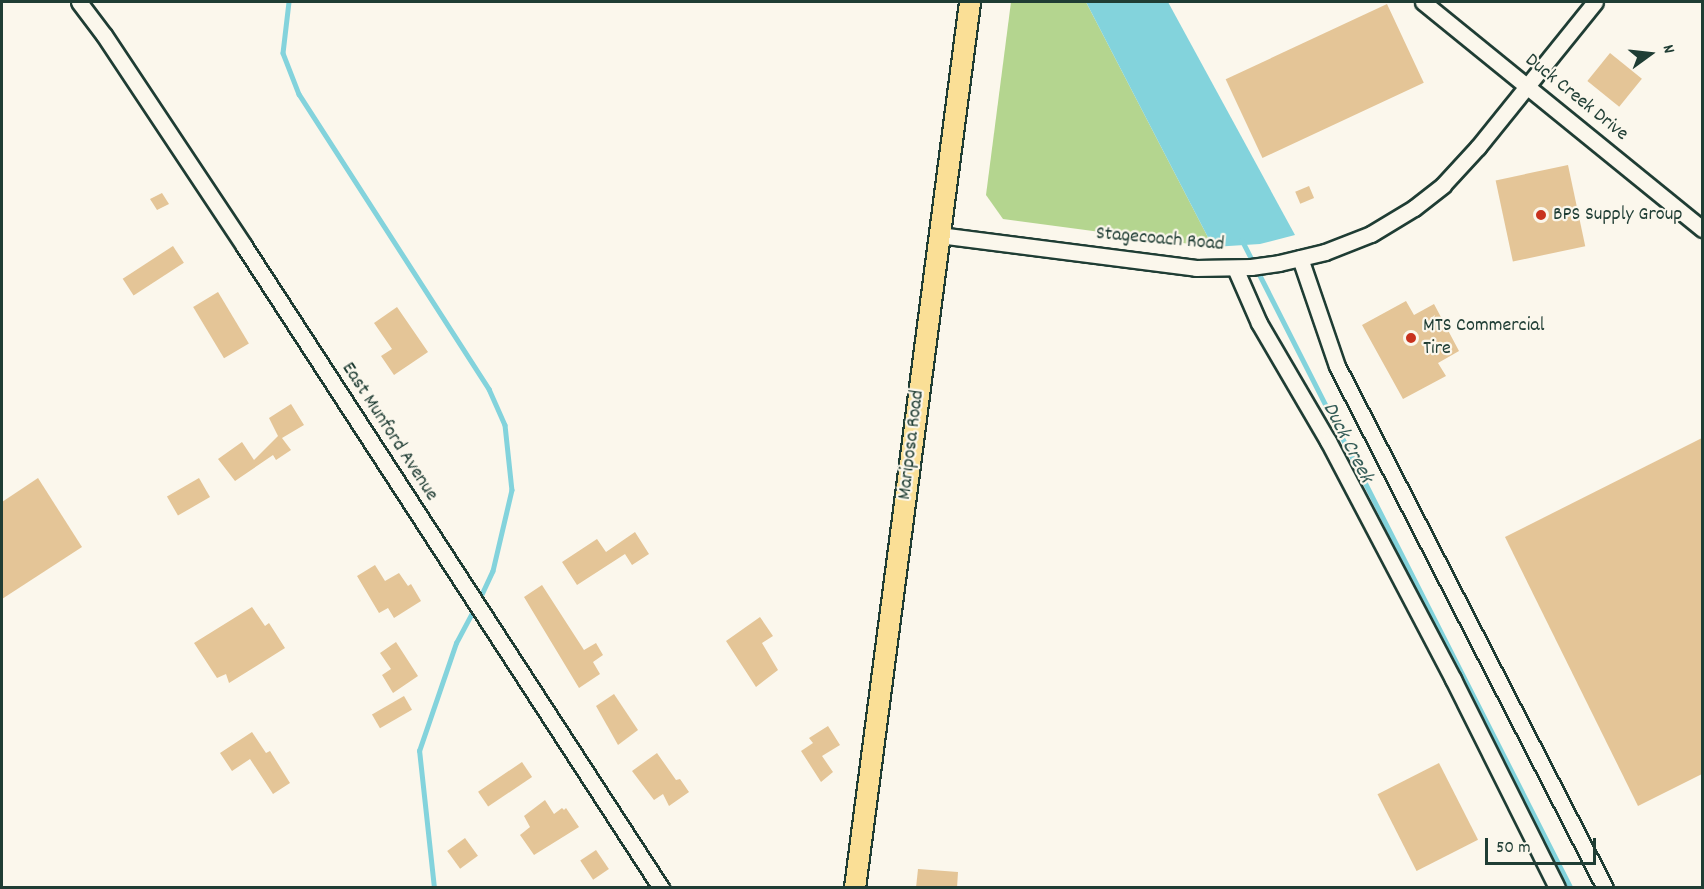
<!DOCTYPE html>
<style>
body{margin:0}
#map{position:relative;width:1704px;height:889px;overflow:hidden;background:#fbf7ec;font-family:Dekko,sans-serif}
div>[style]{position:absolute}
.green>*{inset:0;background:#b4d58f}
.water>*{inset:0;background:#83d3dc}
.stream>*{height:4.5px;margin:-2.25px;padding:0 2.25px;transform-origin:2.25px;border-radius:2.25px;background:#83d3dc}
.building>*{inset:0;background:#e4c597;transform-origin:0 0}
.roads{filter:drop-shadow(2px 0 #1f3d34) drop-shadow(-2px 0 #1f3d34) drop-shadow(0 2px #1f3d34) drop-shadow(0 -2px #1f3d34)}
.minor>*{height:15px;margin:-7.5px;padding:0 7.5px;transform-origin:7.5px;border-radius:7.5px;background:#fbf7ec}
.major>*{height:20px;margin:-10px;padding:0 10px;transform-origin:10px;border-radius:10px;background:#fadf96}
.dots>*{width:16px;height:16px;translate:-50% -50%;box-sizing:border-box;border:3px solid #fbf7ec;border-radius:50%}
span{translate:-50% -50%;white-space:nowrap;text-align:center;line-height:1.15;-webkit-text-stroke:4.5px #fbf7ec;paint-order:stroke}
.street-label{font-size:20px;color:#1f3d34}
.poi-label{font-size:20px;color:#1f3d34}
.left{translate:0 -50%;text-align:left}
.water-label{font-size:21px;color:#335b56;font-style:italic}
.frame{position:absolute;inset:0;border:3px solid #1f3d34;pointer-events:none}
.north{position:absolute;left:1620px;top:24px;width:60px;height:60px;-webkit-text-stroke:4px #fbf7ec;paint-order:stroke;rotate:75deg;font-size:16px;font-weight:700;line-height:24px;text-align:center;color:#1f3d34}
.north::after{content:'';display:block;margin:auto;width:21px;height:27px;background:#1f3d34;clip-path:polygon(50% 0,100% 100%,50% 72%,0 100%)}
.scale{position:absolute;left:1485px;top:838px;width:111px;height:27px;box-sizing:border-box;border:3px solid #1f3d34;border-top:0;padding-left:8px;font-size:18px;line-height:21px;white-space:nowrap;color:#1f3d34;-webkit-text-stroke:4px #fbf7ec;paint-order:stroke}
</style>
<div id="map">
<div class="green">
<div style="clip-path:polygon(1011px 2px,1086px 2px,1213px 247px,1003px 219px,986px 195px)"></div>
</div>
<div class="water">
<div style="clip-path:polygon(1086px 2px,1168px 2px,1295px 235px,1260px 244px,1213px 247px)"></div>
</div>
<div class="stream">
<div style="left:289px;top:2px;width:51px;rotate:96.7deg"></div>
<div style="left:283px;top:53px;width:44px;rotate:68.7deg"></div>
<div style="left:299px;top:94px;width:351px;rotate:57.2deg"></div>
<div style="left:489px;top:389px;width:39px;rotate:66deg"></div>
<div style="left:505px;top:425px;width:65px;rotate:83.9deg"></div>
<div style="left:512px;top:490px;width:83px;rotate:103.2deg"></div>
<div style="left:493px;top:571px;width:33px;rotate:115deg"></div>
<div style="left:1242px;top:240px;width:727px;rotate:63.08deg"></div>
<div style="left:434px;top:888px;width:138px;rotate:-96.2deg"></div>
<div style="left:419px;top:751px;width:114px;rotate:-71.1deg"></div>
<div style="left:456px;top:643px;width:40px;rotate:-62deg"></div>
</div>
<div class="building">
<div style="left:1387px;top:4px;width:87px;height:178px;rotate:65deg"></div>
<div style="left:1610px;top:53px;width:41px;height:36px;rotate:39deg"></div>
<div style="left:1568px;top:165px;width:83px;height:74px;rotate:78deg"></div>
<div style="left:1309px;top:186px;width:13px;height:15px;rotate:67deg"></div>
<div style="clip-path:polygon(162px 193px,169px 204px,157px 210px,150px 199px)"></div>
<div style="left:173px;top:246px;width:20px;height:60px;rotate:57deg"></div>
<div style="left:218px;top:292px;width:60px;height:29px;rotate:59deg"></div>
<div style="clip-path:polygon(1406px 301px,1414px 315px,1434px 304px,1459px 351px,1438px 363px,1446px 376px,1403px 399px,1362px 325px)"></div>
<div style="clip-path:polygon(397px 307px,428px 352px,394px 375px,381px 356px,392px 349px,374px 323px)"></div>
<div style="clip-path:polygon(291px 404px,304px 425px,282px 438px,291px 450px,276px 460px,273px 455px,235px 481px,218px 459px,242px 442px,254px 460px,278px 436px,269px 418px)"></div>
<div style="clip-path:polygon(1702px 438px,1702px 774px,1638px 806px,1505px 537px)"></div>
<div style="clip-path:polygon(38px 478px,82px 547px,2px 599px,2px 502px)"></div>
<div style="left:199px;top:478px;width:22px;height:37px;rotate:60deg"></div>
<div style="clip-path:polygon(635px 532px,649px 554px,632px 565px,625px 554px,577px 585px,562px 562px,597px 539px,606px 552px)"></div>
<div style="clip-path:polygon(375px 565px,385px 581px,399px 573px,408px 586px,411px 584px,421px 601px,394px 618px,388px 608px,379px 613px,357px 576px)"></div>
<div style="clip-path:polygon(542px 585px,584px 650px,596px 643px,603px 655px,593px 662px,600px 674px,579px 688px,524px 597px)"></div>
<div style="clip-path:polygon(252px 607px,265px 626px,269px 623px,285px 648px,229px 683px,226px 674px,217px 678px,194px 643px)"></div>
<div style="clip-path:polygon(760px 617px,773px 636px,762px 643px,778px 670px,756px 687px,726px 641px)"></div>
<div style="clip-path:polygon(396px 642px,418px 676px,393px 693px,382px 675px,391px 669px,380px 653px)"></div>
<div style="clip-path:polygon(614px 694px,638px 730px,618px 745px,596px 706px)"></div>
<div style="left:404px;top:696px;width:16px;height:37px;rotate:60deg"></div>
<div style="clip-path:polygon(828px 726px,840px 745px,822px 756px,833px 772px,821px 782px,801px 751px,813px 743px,809px 738px)"></div>
<div style="clip-path:polygon(252px 732px,266px 753px,270px 751px,290px 783px,273px 794px,250px 759px,232px 771px,220px 753px)"></div>
<div style="clip-path:polygon(657px 753px,676px 780px,680px 779px,689px 792px,669px 806px,663px 794px,654px 800px,632px 771px)"></div>
<div style="left:522px;top:762px;width:18px;height:53px;rotate:56deg"></div>
<div style="left:1439px;top:763px;width:86px;height:69px;rotate:63deg"></div>
<div style="clip-path:polygon(545px 800px,554px 814px,562px 808px,564px 810px,566px 808px,579px 827px,534px 855px,520px 835px,530px 827px,524px 816px)"></div>
<div style="left:465px;top:838px;width:22px;height:22px;rotate:54deg"></div>
<div style="left:596px;top:850px;width:23px;height:19px;rotate:56deg"></div>
<div style="clip-path:polygon(918px 869px,958px 872px,957px 888px,916px 888px)"></div>
</div>
<div class="roads">
<div class="minor">
<div style="left:79px;top:2px;width:41px;rotate:52.9deg"></div>
<div style="left:104px;top:35px;width:253px;rotate:56.4deg"></div>
<div style="left:244px;top:246px;width:766px;rotate:56.99deg"></div>
<div style="left:1423px;top:2px;width:360px;rotate:39.1deg"></div>
<div style="left:939px;top:235px;width:259px;rotate:7.3deg"></div>
<div style="left:1196px;top:268px;width:55px;rotate:-1deg"></div>
<div style="left:1251px;top:267px;width:28px;rotate:-8deg"></div>
<div style="left:1279px;top:263px;width:47px;rotate:-13.4deg"></div>
<div style="left:1325px;top:252px;width:49px;rotate:-21.4deg"></div>
<div style="left:1371px;top:234px;width:50px;rotate:-31.2deg"></div>
<div style="left:1414px;top:208px;width:37px;rotate:-38deg"></div>
<div style="left:1443px;top:185px;width:52px;rotate:-47.4deg"></div>
<div style="left:1478px;top:147px;width:186px;rotate:-51.1deg"></div>
<div style="left:1300px;top:258px;width:114px;rotate:71.1deg"></div>
<div style="left:1337px;top:366px;width:587px;rotate:62.82deg"></div>
<div style="left:1235px;top:268px;width:60px;rotate:66.4deg"></div>
<div style="left:1259px;top:323px;width:137px;rotate:59.7deg"></div>
<div style="left:1328px;top:441px;width:269px;rotate:62.3deg"></div>
<div style="left:1453px;top:679px;width:233px;rotate:63.5deg"></div>
</div>
<div class="major">
<div style="left:855px;top:888px;width:893px;rotate:-82.6deg"></div>
</div>
</div>
<div class="dots">
<div style="left:1541px;top:215px;background:#c8321e"></div>
<div style="left:1411px;top:338px;background:#c8321e"></div>
</div>
<div class="street-label">
<span style="left:1576px;top:98px;rotate:39deg">Duck Creek Drive</span>
<span style="left:1160px;top:240px;rotate:5deg">Stagecoach Road</span>
<span style="left:389px;top:432px;rotate:57deg">East Munford Avenue</span>
<span style="left:912px;top:445px;rotate:-83deg">Mariposa Road</span>
</div>
<div class="poi-label">
<span class="left" style="left:1553px;top:215px">BPS Supply Group</span>
<span class="left" style="left:1423px;top:338px">MTS Commercial<br>Tire</span>
</div>
<div class="water-label">
<span style="left:1347px;top:443px;rotate:63deg">Duck Creek</span>
</div>
<div class="frame"></div>
<div class="north">N</div>
<div class="scale">50 m</div>
</div>
